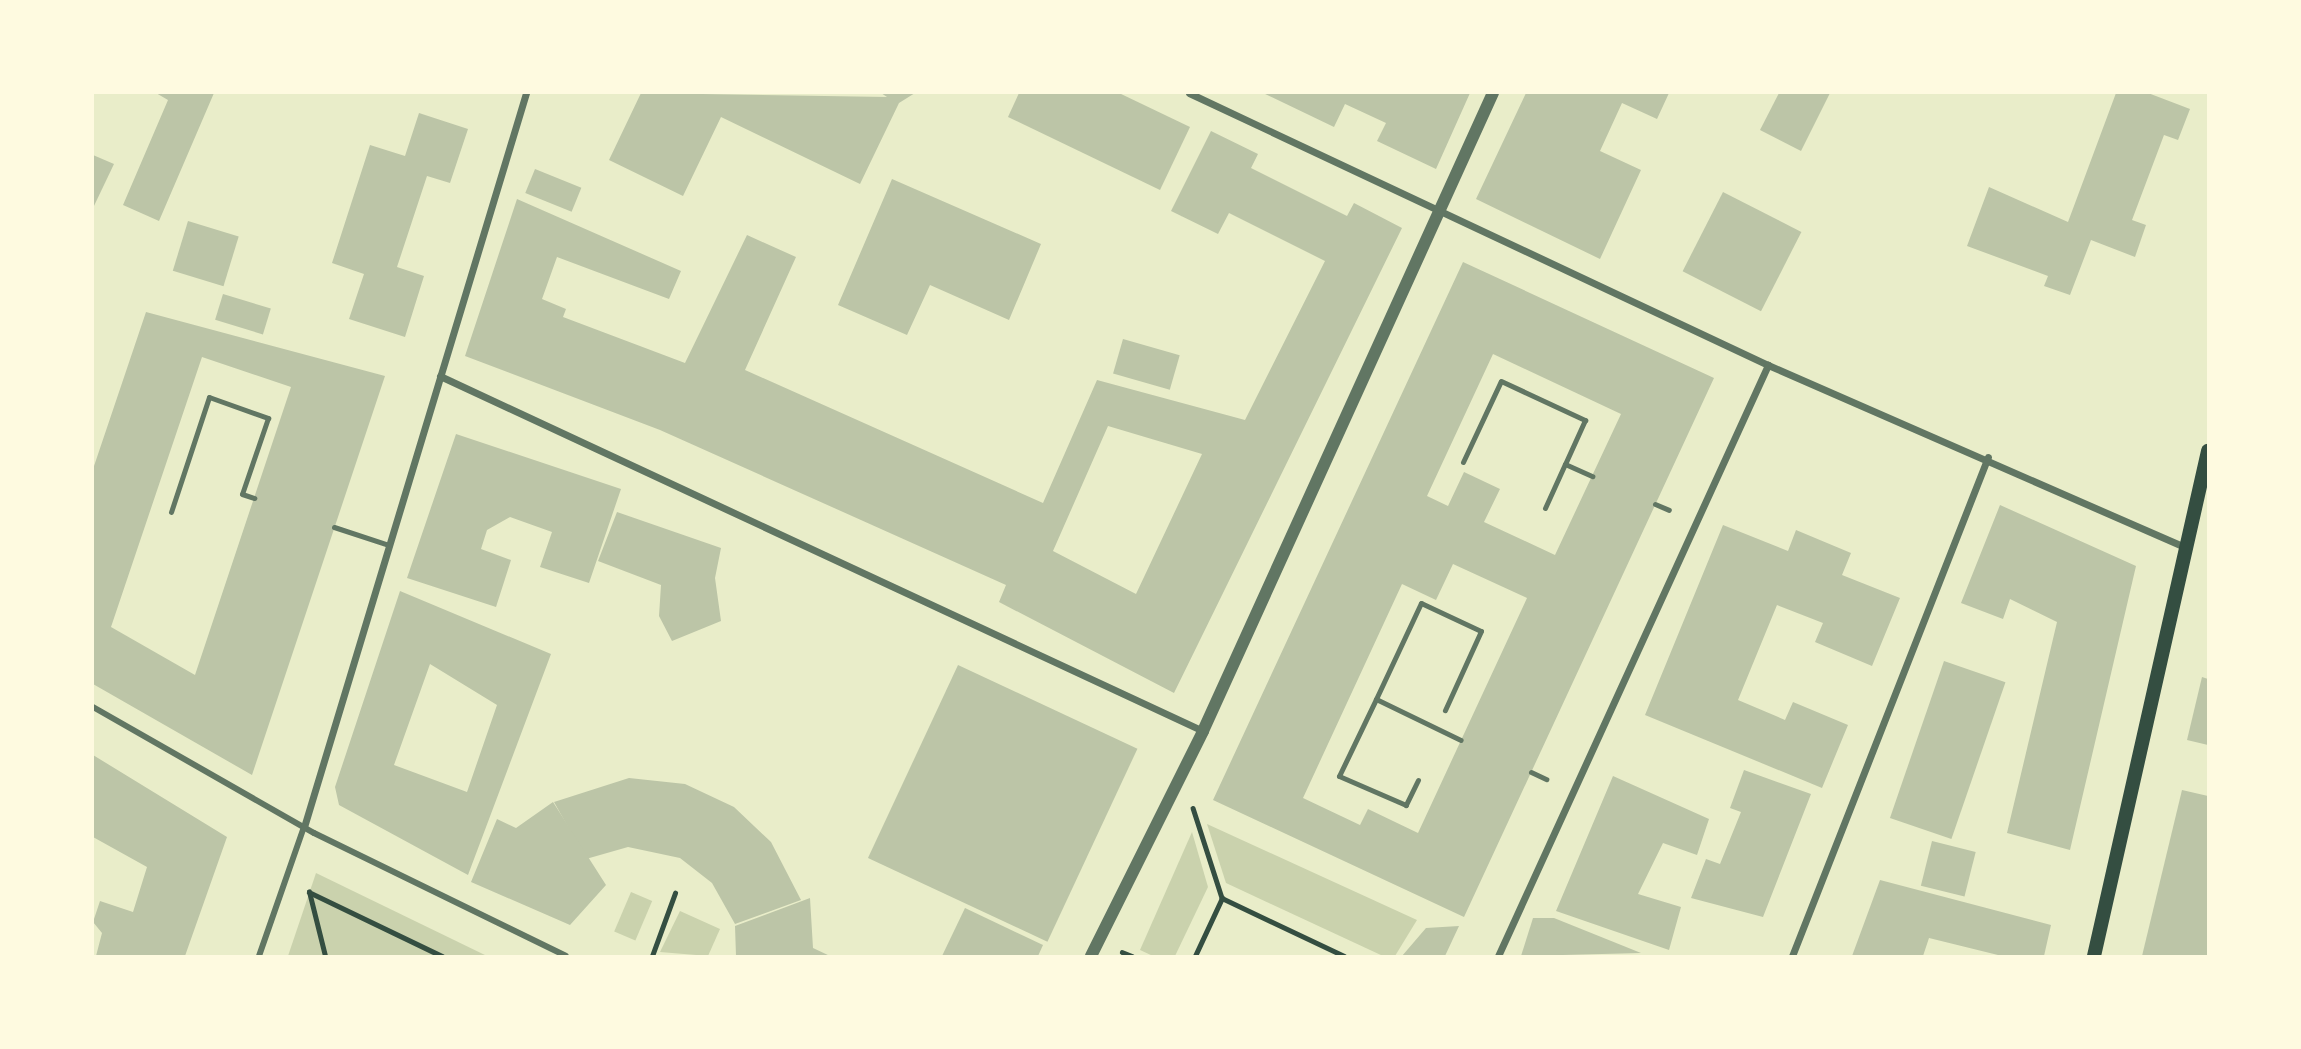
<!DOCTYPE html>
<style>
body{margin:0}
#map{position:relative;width:2301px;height:1049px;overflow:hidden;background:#e9edc9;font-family:"Golos Text",sans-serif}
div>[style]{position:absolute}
.green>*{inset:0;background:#cad2ad;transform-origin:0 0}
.building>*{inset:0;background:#bcc5a7;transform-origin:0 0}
.path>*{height:4.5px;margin:-2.25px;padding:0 2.25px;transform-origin:2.25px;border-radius:2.25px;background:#344e41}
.service>*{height:5px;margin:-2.5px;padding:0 2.5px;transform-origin:2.5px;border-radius:2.5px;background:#617663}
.pedestrian>*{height:6px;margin:-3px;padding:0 3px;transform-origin:3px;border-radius:3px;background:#617663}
.minor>*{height:7px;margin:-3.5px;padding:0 3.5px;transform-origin:3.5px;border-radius:3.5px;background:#617663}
.tertiary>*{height:12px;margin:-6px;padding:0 6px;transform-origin:6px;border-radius:6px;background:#617663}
.secondary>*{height:14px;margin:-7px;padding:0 7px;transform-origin:7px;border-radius:7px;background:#344e41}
span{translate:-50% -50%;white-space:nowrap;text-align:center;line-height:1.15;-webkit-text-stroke:6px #fefae0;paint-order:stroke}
.frame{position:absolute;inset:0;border:94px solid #fefae0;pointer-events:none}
</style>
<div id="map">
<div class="green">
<div style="clip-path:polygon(1207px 824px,1417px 920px,1395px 956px,1383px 956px,1226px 883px)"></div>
<div style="clip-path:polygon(1192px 832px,1208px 887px,1175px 956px,1153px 956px,1140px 950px)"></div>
<div style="clip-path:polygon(316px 873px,487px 956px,288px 956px)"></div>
<div style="left:631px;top:892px;width:23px;height:43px;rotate:23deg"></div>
<div style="clip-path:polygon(680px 911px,720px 929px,708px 956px,660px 952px)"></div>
</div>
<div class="building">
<div style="clip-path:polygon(156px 93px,214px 93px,159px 221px,123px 205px,168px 100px)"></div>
<div style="clip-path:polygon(641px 93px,887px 97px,881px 93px,915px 93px,899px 103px,860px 184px,721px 117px,683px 196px,609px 160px)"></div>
<div style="clip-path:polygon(1019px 93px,1119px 93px,1190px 127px,1160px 190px,1008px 117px)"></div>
<div style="clip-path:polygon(1263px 93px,1470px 93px,1436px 169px,1377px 141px,1386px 123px,1345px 104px,1334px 127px)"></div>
<div style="clip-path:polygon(1526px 93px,1669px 93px,1657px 119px,1622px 103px,1600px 151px,1641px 170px,1600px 259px,1476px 199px)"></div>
<div style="clip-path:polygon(1779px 93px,1830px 93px,1801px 151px,1760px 130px)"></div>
<div style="clip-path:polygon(2116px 93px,2148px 93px,2190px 109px,2178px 140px,2164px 135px,2132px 220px,2146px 225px,2135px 257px,2091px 240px,2070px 295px,2044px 286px,2048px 276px,1967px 246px,1989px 187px,2068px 222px)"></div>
<div style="clip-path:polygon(419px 113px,468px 129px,450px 183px,427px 176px,397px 267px,424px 276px,405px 337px,349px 319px,364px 274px,332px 263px,370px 145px,405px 156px)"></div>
<div style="clip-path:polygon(evenodd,1211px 131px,1258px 154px,1251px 168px,1347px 216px,1354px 203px,1402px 228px,1174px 693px,999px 602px,1006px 585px,660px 430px,465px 356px,517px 199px,681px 271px,669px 299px,557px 257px,542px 299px,566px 309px,563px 317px,685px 363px,747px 235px,796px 257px,745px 370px,1043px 503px,1097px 380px,1245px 420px,1325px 261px,1229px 213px,1218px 234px,1171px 211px,1211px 131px,1108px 426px,1202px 454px,1136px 594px,1053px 551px,1108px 426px)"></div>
<div style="clip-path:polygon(93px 155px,114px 164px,93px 208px)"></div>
<div style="left:535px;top:169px;width:50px;height:26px;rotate:22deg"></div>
<div style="clip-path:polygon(892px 179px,1041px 244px,1009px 320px,930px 285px,907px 335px,838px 305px)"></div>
<div style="left:1723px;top:192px;width:88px;height:89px;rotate:27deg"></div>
<div style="left:188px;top:221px;width:53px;height:52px;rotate:17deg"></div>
<div style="clip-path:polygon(evenodd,1463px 262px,1714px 378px,1464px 917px,1213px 800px,1463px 262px,1493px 354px,1621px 414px,1555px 555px,1484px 522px,1500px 489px,1464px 472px,1448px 506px,1427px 496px,1493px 354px,1463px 262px,1453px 564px,1527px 598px,1418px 833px,1368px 809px,1360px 825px,1303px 798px,1402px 584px,1436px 600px,1453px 564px)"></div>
<div style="left:223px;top:294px;width:50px;height:27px;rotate:17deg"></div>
<div style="clip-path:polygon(evenodd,146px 312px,385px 376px,252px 775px,93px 684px,93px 469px,146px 312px,202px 357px,291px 387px,195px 675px,111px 627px,202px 357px)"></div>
<div style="left:1123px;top:339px;width:59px;height:36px;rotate:16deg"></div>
<div style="clip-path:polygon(456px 434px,621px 489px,589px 583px,540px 567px,552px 532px,510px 517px,487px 530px,481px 549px,511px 560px,496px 607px,407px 578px)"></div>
<div style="clip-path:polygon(2000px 505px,2136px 566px,2070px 850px,2007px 833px,2057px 622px,2010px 599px,2003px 619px,1961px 603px)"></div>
<div style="clip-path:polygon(617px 512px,721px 548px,715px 578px,721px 621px,672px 641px,659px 616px,661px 585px,598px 561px)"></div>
<div style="clip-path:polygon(1723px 525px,1788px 551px,1796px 530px,1851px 553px,1842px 575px,1900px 598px,1872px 666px,1815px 642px,1823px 623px,1777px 605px,1738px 700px,1785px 720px,1793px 702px,1848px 725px,1822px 788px,1645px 715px)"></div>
<div style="clip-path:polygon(evenodd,400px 591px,551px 654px,468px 875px,339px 805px,335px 787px,400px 591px,430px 664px,497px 705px,467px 792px,394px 765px,430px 664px)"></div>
<div style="left:1944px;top:661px;width:65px;height:166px;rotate:19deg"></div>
<div style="left:958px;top:665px;width:198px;height:213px;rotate:25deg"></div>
<div style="clip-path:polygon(2202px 677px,2208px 679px,2208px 745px,2187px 740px)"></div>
<div style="clip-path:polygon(93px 755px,227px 837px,185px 956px,96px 956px,102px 933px,93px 922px,100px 901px,133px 912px,147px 867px,93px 837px)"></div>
<div style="clip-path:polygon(1744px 770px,1811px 794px,1763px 917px,1691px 898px,1706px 859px,1720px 864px,1741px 812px,1730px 808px)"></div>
<div style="clip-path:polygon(1613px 776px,1709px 819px,1697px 855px,1663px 843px,1638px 894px,1681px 907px,1669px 950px,1556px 911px)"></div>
<div style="clip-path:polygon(629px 778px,685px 784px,734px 807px,771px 842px,801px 900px,735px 924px,712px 883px,680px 858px,628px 847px,586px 859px,554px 802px)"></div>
<div style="clip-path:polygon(2182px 790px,2208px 796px,2208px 956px,2142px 956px)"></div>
<div style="clip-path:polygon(553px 802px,606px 885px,570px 925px,471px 882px,497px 819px,516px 828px)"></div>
<div style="left:1932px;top:841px;width:45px;height:46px;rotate:14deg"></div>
<div style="clip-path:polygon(1880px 880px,2051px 925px,2044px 956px,2002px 956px,1929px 938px,1923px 956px,1852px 956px)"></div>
<div style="clip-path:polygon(810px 898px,813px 948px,830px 956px,736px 956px,735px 926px)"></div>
<div style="clip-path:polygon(965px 908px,1043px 945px,1038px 956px,942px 956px)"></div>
<div style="clip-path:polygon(1533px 918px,1554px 918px,1641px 953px,1521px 956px)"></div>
<div style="clip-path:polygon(1459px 926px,1445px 956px,1402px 956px,1426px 928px)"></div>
</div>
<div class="path">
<div style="left:1193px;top:808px;width:95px;rotate:72.1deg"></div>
<div style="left:1122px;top:952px;width:11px;rotate:22deg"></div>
<div style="left:325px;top:956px;width:66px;rotate:-104deg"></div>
<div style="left:309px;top:892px;width:148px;rotate:25.7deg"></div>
<div style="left:652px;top:956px;width:67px;rotate:-69.9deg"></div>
<div style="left:1195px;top:956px;width:64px;rotate:-65deg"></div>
<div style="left:1222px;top:898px;width:135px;rotate:25.4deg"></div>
</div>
<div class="service">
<div style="left:1463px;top:462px;width:89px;rotate:-64.9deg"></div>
<div style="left:1501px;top:381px;width:93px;rotate:24.9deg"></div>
<div style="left:1585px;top:420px;width:48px;rotate:114.4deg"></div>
<div style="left:1565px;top:464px;width:30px;rotate:24deg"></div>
<div style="left:1655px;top:504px;width:15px;rotate:23deg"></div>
<div style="left:1545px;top:508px;width:48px;rotate:-65.6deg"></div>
<div style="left:171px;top:512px;width:121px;rotate:-71.7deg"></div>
<div style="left:209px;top:397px;width:63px;rotate:19.6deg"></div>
<div style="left:268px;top:418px;width:80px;rotate:108.9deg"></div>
<div style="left:242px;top:494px;width:13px;rotate:18deg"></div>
<div style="left:334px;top:527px;width:58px;rotate:18.1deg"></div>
<div style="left:1376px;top:699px;width:106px;rotate:-64.9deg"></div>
<div style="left:1421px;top:603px;width:66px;rotate:25deg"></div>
<div style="left:1481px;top:631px;width:87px;rotate:114.5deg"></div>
<div style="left:1531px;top:772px;width:17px;rotate:25deg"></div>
<div style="left:1418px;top:780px;width:28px;rotate:116deg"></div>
<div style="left:1406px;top:805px;width:73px;rotate:-156.6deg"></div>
<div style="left:1339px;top:776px;width:85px;rotate:-64.3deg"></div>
<div style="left:1376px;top:699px;width:94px;rotate:25.8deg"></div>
</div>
<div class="pedestrian">
<div style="left:93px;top:707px;width:254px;rotate:29.7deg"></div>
<div style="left:314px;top:833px;width:280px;rotate:26deg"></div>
<div style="left:259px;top:956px;width:137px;rotate:-70.8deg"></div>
</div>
<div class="minor">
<div style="left:1189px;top:93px;width:640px;rotate:25.16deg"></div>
<div style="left:1768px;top:365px;width:456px;rotate:23.6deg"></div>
<div style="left:440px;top:376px;width:842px;rotate:24.95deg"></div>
<div style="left:304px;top:827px;width:767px;rotate:-73.17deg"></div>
<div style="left:1498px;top:956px;width:650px;rotate:-65.45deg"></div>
<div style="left:1792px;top:956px;width:536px;rotate:-68.56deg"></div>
</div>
<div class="tertiary">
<div style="left:1091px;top:956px;width:251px;rotate:-63.5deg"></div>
<div style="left:1203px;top:731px;width:701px;rotate:-65.56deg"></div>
</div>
<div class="secondary">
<div style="left:2094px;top:956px;width:518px;rotate:-77.28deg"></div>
</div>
<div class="frame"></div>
</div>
